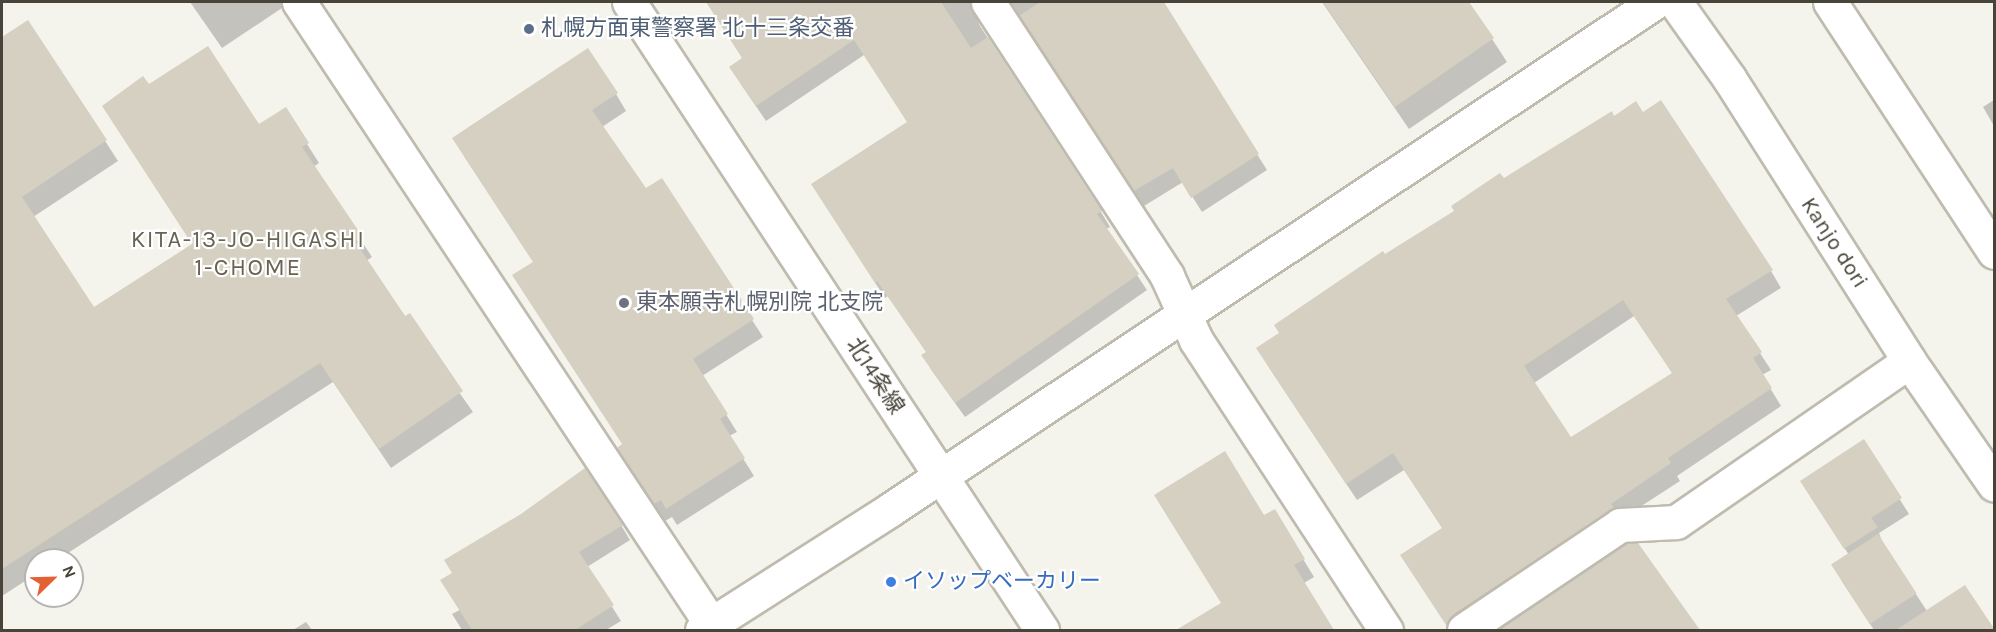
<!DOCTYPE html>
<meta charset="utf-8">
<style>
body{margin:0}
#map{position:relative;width:1996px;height:632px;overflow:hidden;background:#f4f3ec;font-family:Karla,"Noto Sans JP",sans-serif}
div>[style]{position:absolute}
.shadow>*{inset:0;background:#0003}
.building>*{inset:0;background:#d5d0c2;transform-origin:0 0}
.roads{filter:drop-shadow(2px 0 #bfbbaf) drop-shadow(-2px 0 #bfbbaf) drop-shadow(0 2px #bfbbaf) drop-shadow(0 -2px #bfbbaf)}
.minor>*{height:33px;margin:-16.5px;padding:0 16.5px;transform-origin:16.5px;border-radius:16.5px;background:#fff}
.dots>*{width:16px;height:16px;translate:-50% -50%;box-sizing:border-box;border:3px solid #fff;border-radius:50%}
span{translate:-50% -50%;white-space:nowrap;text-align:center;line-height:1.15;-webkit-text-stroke:4.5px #fff;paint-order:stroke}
.service-label{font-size:22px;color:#4e5e75}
.left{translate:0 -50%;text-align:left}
.street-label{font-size:22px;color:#48443a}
.worship-label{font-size:22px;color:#5b616d}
.shop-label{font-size:22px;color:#366cbe}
.neighbourhood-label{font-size:24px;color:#6a6352;letter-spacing:1.5px}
.frame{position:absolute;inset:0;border:3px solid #48443a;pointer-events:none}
.north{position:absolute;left:24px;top:548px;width:60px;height:60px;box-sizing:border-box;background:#fff;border:2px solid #b6b4b0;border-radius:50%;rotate:67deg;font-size:16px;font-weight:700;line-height:24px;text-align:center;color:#48443a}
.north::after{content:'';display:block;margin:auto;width:21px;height:27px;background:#e46133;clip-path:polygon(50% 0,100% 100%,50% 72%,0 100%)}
</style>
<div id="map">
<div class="shadow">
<div style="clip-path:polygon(190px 2px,291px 2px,222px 48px)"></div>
<div style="clip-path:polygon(707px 2px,988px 2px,977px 19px,980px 26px,1101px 212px,1110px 227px,1106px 229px,1147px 290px,965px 417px,932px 371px,923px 355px,927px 353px,888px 296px,885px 298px,822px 200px,908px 123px,864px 55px,766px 121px,740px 83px,743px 59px)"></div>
<div style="clip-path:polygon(1003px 2px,1161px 2px,1267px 170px,1202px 212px,1183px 182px,1144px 206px,1014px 7px)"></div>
<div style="clip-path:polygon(1322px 2px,1468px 2px,1507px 62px,1409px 129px)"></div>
<div style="clip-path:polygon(28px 22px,118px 161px,33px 217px,94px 310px,193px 245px,148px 86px,307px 144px,319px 163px,313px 167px,372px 257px,366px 261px,473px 412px,391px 468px,333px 382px,57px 560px,36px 560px,36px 574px,2px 596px,2px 39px)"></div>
<div style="clip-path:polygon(616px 94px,626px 111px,602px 127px,645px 190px,662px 180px,763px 337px,702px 376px,737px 432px,729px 436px,754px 476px,677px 525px,672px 517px,665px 521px,629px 466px,623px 445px,534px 263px,464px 156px)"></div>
<div style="clip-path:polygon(1994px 100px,1994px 126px,1983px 107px)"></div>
<div style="clip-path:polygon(evenodd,1614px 118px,1771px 271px,1781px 288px,1736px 316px,1771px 370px,1762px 375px,1781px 406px,1677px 476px,1680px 481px,1450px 630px,1402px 556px,1443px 529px,1404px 470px,1357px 500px,1268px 366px,1384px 257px,1503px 180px,1614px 118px,1634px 316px,1673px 374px,1571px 439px,1534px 383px,1634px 316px)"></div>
<div style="clip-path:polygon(1863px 441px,1909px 514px,1879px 533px,1883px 544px,1927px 611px,1964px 587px,1993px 630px,1874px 630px,1841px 580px,1849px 555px,1810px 496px)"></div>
<div style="clip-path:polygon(1274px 511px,1314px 577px,1304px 583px,1333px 630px,1179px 630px,1222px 604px,1264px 517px)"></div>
<div style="clip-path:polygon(621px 525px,630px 540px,587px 567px,621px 621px,606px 630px,462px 630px,452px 614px)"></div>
<div style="clip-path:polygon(1638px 544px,1698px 630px,1500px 630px,1627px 545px)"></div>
<div style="clip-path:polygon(306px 622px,312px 630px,293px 630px)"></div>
</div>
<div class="building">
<div style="clip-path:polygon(706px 2px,941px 2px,971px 48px,988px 37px,1102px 211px,1097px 214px,1139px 274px,955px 403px,921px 355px,926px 352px,877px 281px,875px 283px,811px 184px,907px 122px,854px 40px,756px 106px,729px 67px,742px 58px)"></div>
<div style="clip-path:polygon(1040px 2px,1164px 2px,1259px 154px,1191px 198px,1173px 168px,1134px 191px,1019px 16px)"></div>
<div style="clip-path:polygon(1323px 2px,1469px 2px,1494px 38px,1395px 107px)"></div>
<div style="clip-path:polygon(28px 20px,107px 140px,22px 197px,94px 307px,192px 244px,102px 106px,143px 76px,149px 84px,208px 46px,259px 124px,286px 107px,309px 143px,302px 147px,362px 236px,355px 241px,405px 316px,410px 313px,463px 391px,379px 449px,320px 363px,2px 569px,2px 37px)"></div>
<div style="clip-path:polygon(588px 48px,618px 93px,592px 110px,646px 188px,662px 178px,754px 319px,693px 359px,728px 414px,720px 419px,745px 458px,666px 509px,661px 500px,654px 504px,617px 448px,622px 444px,512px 275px,533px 262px,452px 138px)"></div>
<div style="clip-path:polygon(evenodd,1661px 100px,1773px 270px,1726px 299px,1762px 352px,1753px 358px,1772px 388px,1668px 458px,1671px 463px,1611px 504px,1614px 508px,1454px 614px,1446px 625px,1400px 555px,1442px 528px,1393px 453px,1346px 484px,1256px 348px,1279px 333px,1274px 325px,1383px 251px,1385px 254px,1454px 211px,1451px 206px,1500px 173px,1504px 178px,1612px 111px,1614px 116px,1636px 101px,1643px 112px,1661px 100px,1623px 300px,1672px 373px,1571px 437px,1524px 366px,1623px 300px)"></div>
<div style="clip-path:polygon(1864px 439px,1902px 498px,1871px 518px,1878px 527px,1844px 549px,1800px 481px)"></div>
<div style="clip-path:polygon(1225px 451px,1264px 515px,1275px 509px,1305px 559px,1294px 565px,1334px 630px,1176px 630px,1221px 603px,1154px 495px)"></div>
<div style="clip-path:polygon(585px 468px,623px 525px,579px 552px,614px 605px,575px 630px,472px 630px,440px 580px,452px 573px,444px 560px,521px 514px)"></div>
<div style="left:1878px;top:534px;width:71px;height:56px;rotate:57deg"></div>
<div style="clip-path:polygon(1626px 543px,1638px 543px,1700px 630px,1497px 630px)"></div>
<div style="clip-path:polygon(1965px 585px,1995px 630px,1896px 630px)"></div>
</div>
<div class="roads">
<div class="minor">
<div style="left:299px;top:2px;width:746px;rotate:56.48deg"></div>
<div style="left:629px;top:2px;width:752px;rotate:56.67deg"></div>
<div style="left:988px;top:2px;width:327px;rotate:56.8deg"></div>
<div style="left:1167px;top:276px;width:70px;rotate:65.6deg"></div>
<div style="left:1196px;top:340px;width:347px;rotate:56.8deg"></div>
<div style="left:1675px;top:2px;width:93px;rotate:54.6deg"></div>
<div style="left:1729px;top:78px;width:335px;rotate:57.5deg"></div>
<div style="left:1909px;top:361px;width:150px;rotate:55.4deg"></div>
<div style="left:1830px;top:2px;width:299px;rotate:56.7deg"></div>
<div style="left:702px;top:630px;width:224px;rotate:-32.6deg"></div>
<div style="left:891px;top:509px;width:917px;rotate:-33.57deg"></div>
<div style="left:1464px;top:630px;width:188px;rotate:-33.9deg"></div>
<div style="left:1620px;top:525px;width:56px;rotate:-3.1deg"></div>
<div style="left:1676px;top:522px;width:283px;rotate:-34.6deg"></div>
</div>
</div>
<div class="dots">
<div style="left:529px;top:29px;background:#5c6f8a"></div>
<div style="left:624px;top:303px;background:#6b7280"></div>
<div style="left:891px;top:582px;background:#3f7fe0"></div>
</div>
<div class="service-label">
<span class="left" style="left:541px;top:29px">札幌方面東警察署 北十三条交番</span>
</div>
<div class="street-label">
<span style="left:1834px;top:243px;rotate:57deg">Kanjo dori</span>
<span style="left:875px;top:376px;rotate:57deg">北14条線</span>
</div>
<div class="worship-label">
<span class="left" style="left:636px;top:303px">東本願寺札幌別院 北支院</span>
</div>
<div class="shop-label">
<span class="left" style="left:903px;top:582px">イソップベーカリー</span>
</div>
<div class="neighbourhood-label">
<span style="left:248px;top:254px">KITA-13-JO-HIGASHI<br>1-CHOME</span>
</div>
<div class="frame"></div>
<div class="north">N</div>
</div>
